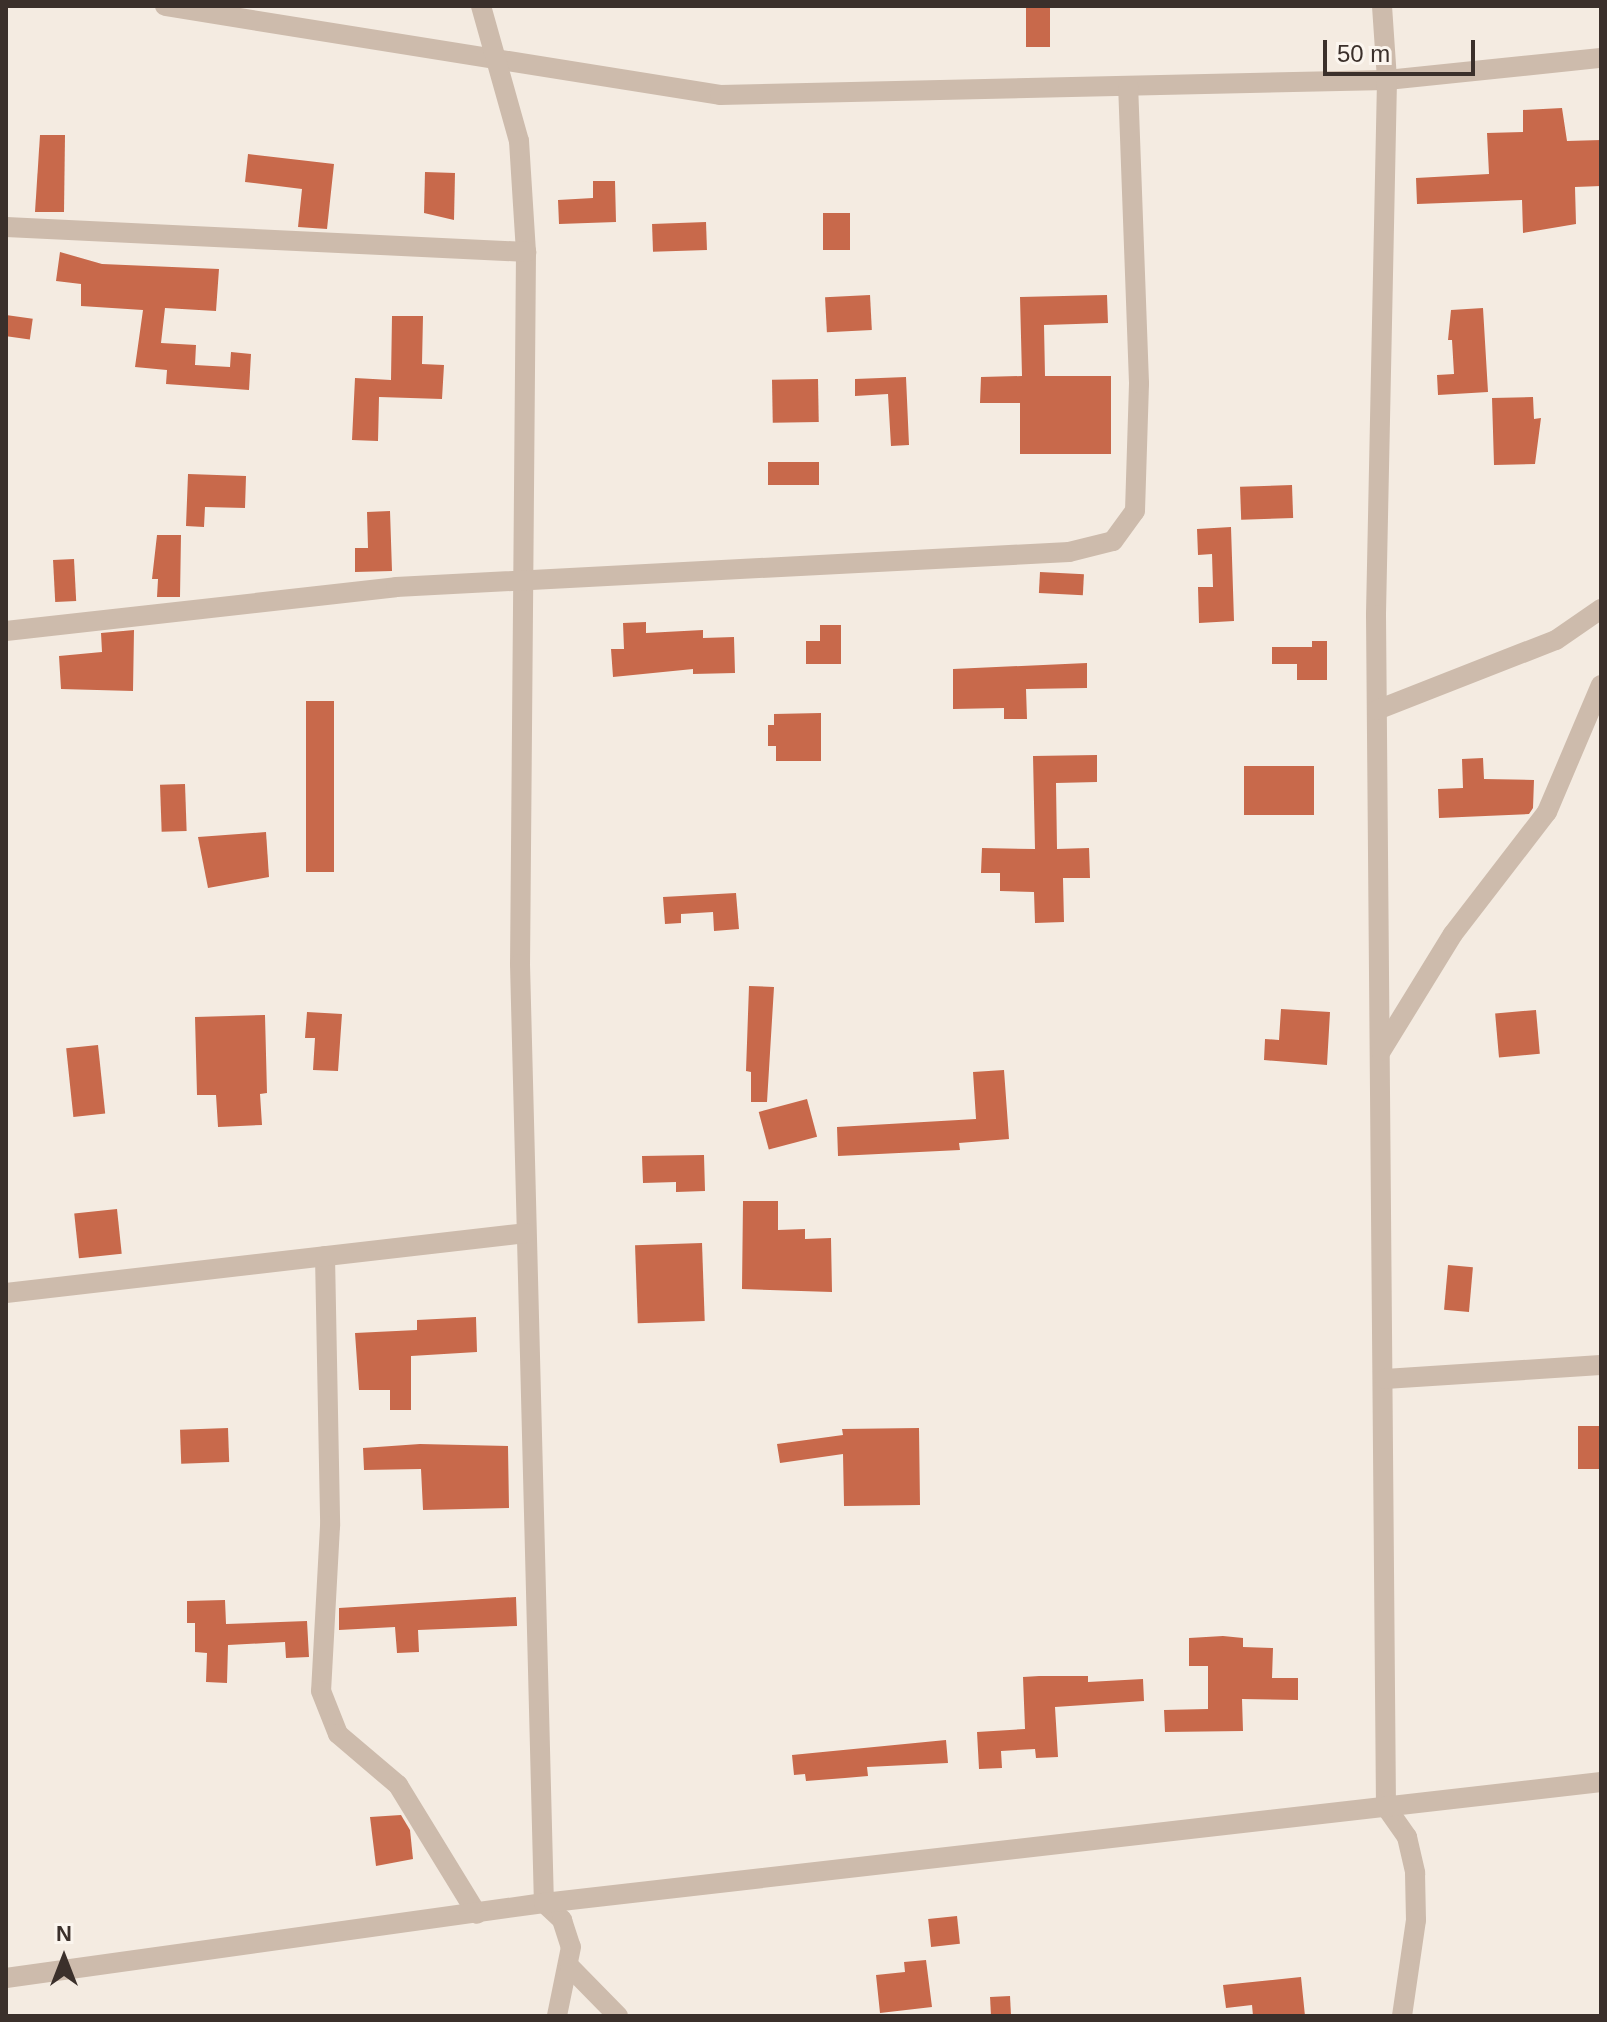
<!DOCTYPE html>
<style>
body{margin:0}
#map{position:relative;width:1607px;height:2022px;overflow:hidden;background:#f4ebe1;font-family:Arial,sans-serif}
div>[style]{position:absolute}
.building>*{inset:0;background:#c8694b;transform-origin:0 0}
.minor>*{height:20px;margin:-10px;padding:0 10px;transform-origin:10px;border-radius:10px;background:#cdbbac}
span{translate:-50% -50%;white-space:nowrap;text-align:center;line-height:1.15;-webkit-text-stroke:6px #fbf5ee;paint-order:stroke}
.frame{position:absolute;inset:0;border:8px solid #3b302b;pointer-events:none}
.north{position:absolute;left:24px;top:1918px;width:80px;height:80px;-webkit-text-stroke:6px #fbf5ee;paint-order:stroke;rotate:0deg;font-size:22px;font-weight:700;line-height:32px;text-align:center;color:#3b302b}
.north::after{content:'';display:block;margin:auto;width:28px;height:36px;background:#3b302b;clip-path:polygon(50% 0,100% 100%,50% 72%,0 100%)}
.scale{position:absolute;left:1323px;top:40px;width:152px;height:36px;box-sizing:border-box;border:4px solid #3b302b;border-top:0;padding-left:10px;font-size:24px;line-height:28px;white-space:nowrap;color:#3b302b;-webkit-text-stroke:6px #fbf5ee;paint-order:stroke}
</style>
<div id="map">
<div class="building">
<div style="left:1026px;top:6px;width:24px;height:41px"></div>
<div style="clip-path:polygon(1562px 108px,1567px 141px,1601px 140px,1601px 186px,1575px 187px,1576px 224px,1523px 233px,1522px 200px,1417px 204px,1416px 178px,1489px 174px,1487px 133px,1523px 132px,1523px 110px)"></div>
<div style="clip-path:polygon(40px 135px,65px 135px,64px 212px,35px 212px)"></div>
<div style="clip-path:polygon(248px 154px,334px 164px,327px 229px,298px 227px,302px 189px,245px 182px)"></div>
<div style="clip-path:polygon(425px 172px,455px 173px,454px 220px,424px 213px)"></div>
<div style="clip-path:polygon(593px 181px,615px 181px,616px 222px,559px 224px,558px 200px,593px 198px)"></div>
<div style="left:823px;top:213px;width:27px;height:37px"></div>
<div style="left:706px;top:222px;width:28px;height:54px;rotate:88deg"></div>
<div style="clip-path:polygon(60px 252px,102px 264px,219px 269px,216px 311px,165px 308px,161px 343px,196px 345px,195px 365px,230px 367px,231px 352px,251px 354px,249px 390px,166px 384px,167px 370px,135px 367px,143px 310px,81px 306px,81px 284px,56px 281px)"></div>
<div style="left:870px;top:295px;width:35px;height:45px;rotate:87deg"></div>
<div style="clip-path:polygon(1107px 295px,1108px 323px,1044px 325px,1045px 376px,1111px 376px,1111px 454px,1020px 454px,1020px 403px,980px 403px,981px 377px,1022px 376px,1020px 297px)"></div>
<div style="clip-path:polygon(1483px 308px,1488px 392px,1438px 395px,1437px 375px,1454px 374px,1452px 340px,1448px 340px,1451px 310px)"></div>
<div style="left:6px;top:315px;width:27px;height:21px;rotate:8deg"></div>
<div style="clip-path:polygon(392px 316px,423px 316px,422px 364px,444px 365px,442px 399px,379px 397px,378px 441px,352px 440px,355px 378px,391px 380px)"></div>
<div style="clip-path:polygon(906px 377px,909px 445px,891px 446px,888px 394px,855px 396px,855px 379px)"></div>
<div style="left:818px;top:379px;width:43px;height:46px;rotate:89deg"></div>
<div style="clip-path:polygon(1533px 397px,1534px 419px,1541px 418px,1535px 464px,1494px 465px,1492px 398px)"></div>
<div style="left:768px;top:462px;width:51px;height:23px"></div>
<div style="clip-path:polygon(188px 474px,246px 476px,245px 508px,205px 507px,204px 527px,186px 526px)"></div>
<div style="left:1292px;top:485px;width:33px;height:52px;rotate:88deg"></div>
<div style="clip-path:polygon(390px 511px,392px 571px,355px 572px,355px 548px,368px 548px,367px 512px)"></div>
<div style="clip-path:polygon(1231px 527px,1234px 621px,1199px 623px,1198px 587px,1213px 587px,1212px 554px,1198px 555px,1197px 529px)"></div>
<div style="clip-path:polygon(157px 535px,181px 535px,180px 597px,157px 597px,158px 579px,152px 579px)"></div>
<div style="left:74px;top:559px;width:42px;height:21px;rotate:87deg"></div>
<div style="left:1040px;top:572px;width:44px;height:21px;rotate:3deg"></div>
<div style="clip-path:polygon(646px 622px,646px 633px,703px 630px,703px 638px,734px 637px,735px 673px,693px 674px,693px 669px,613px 677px,611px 649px,624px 649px,623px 623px)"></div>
<div style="clip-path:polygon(820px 625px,841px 625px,841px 664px,806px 664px,806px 641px,820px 641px)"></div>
<div style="clip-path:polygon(134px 630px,133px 691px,61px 689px,59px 656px,102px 652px,101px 633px)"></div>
<div style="clip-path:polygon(1312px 641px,1327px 641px,1327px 680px,1297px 680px,1297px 664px,1272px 664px,1272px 647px,1312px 647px)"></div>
<div style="clip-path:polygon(1087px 663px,1087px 688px,1026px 689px,1027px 719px,1004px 719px,1004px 708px,953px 709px,953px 669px)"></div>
<div style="left:306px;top:701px;width:28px;height:171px"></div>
<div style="clip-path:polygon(821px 713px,821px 761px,776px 761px,776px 746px,768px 746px,768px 725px,774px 725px,774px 714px)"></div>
<div style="clip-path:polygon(1097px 755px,1097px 782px,1056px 783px,1057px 849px,1089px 848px,1090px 878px,1063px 878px,1064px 922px,1035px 923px,1034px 892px,1000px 891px,1000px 873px,981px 873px,982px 848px,1035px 849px,1033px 756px)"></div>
<div style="clip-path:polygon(1483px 758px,1484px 779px,1534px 780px,1533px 808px,1529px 814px,1439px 818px,1438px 789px,1463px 788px,1462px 759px)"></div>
<div style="left:1244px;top:766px;width:70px;height:49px"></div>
<div style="left:185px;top:784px;width:47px;height:25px;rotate:88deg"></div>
<div style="clip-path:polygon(266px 832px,269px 877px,208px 888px,198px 837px)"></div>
<div style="clip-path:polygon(736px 893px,739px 929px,714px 931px,713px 912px,681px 914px,681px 923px,665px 924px,663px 897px)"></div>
<div style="clip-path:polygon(749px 986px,774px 987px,767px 1102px,751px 1102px,751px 1072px,746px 1071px)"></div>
<div style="clip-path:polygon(1281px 1009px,1330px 1012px,1327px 1065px,1264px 1060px,1265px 1039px,1279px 1040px)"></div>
<div style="left:1536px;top:1010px;width:44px;height:41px;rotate:85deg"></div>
<div style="clip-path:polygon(307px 1012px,342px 1014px,338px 1071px,313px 1070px,315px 1038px,305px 1038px)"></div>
<div style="clip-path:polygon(265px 1015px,267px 1093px,260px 1094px,262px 1125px,218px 1127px,216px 1095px,197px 1095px,195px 1017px)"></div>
<div style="left:98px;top:1045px;width:69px;height:32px;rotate:84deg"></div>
<div style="clip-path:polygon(1004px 1070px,1009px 1139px,959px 1143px,960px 1150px,838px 1156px,837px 1127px,976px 1119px,973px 1072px)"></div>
<div style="left:807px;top:1099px;width:39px;height:50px;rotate:75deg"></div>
<div style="clip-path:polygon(704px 1155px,705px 1191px,676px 1192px,676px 1182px,643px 1183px,642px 1156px)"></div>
<div style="clip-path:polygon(743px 1201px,778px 1201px,778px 1230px,805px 1229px,805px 1239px,831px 1238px,832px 1292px,742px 1289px)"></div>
<div style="left:117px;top:1209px;width:45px;height:43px;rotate:84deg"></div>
<div style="left:702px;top:1243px;width:78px;height:67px;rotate:88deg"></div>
<div style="left:1448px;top:1265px;width:25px;height:45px;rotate:5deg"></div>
<div style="clip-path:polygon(476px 1317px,477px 1352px,411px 1356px,411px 1410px,390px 1410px,390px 1390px,359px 1390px,355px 1333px,417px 1330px,417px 1320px)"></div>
<div style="left:1578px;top:1426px;width:23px;height:43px"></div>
<div style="left:228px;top:1428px;width:34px;height:48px;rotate:88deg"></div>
<div style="clip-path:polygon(919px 1428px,920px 1505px,844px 1506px,843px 1454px,780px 1463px,777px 1444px,843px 1435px,842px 1429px)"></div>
<div style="clip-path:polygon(420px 1444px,508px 1446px,509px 1508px,423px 1510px,421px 1469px,364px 1470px,363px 1448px)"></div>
<div style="clip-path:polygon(516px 1597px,517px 1626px,418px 1630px,419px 1652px,397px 1653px,395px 1627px,339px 1630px,339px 1608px)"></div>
<div style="clip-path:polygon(225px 1600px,226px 1624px,307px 1621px,309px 1657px,286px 1658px,285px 1642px,228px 1645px,227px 1683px,206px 1682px,207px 1653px,195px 1652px,195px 1623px,187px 1623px,187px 1601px)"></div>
<div style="clip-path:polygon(1223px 1636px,1243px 1638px,1243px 1647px,1273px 1648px,1272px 1678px,1298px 1678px,1298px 1700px,1242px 1699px,1243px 1731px,1165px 1732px,1164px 1710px,1208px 1709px,1208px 1666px,1189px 1666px,1189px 1638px)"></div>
<div style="clip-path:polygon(1039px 1676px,1088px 1676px,1088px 1682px,1143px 1679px,1144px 1701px,1055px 1707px,1058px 1757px,1036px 1758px,1035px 1749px,1001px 1751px,1002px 1768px,979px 1769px,977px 1732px,1025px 1729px,1023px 1677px)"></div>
<div style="clip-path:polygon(946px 1740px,948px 1763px,867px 1767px,868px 1776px,845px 1778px,806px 1781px,805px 1774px,794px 1775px,792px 1755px)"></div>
<div style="clip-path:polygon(401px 1815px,410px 1830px,413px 1859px,376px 1866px,370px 1817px)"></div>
<div style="left:957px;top:1916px;width:28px;height:29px;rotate:84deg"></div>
<div style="clip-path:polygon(926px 1960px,932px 2007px,880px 2013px,876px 1975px,905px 1972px,904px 1962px)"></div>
<div style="clip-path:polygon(1301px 1977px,1305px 2016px,1253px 2016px,1252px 2005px,1226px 2008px,1223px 1985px)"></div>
<div style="left:1010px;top:1996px;width:20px;height:20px;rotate:87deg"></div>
</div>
<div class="minor">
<div style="left:165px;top:6px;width:562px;rotate:9.11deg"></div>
<div style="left:720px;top:95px;width:667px;rotate:-1.29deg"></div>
<div style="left:1387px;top:80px;width:215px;rotate:-5.9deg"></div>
<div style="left:481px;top:6px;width:140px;rotate:74.3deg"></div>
<div style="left:519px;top:141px;width:111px;rotate:86.4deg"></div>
<div style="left:526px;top:252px;width:712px;rotate:90.48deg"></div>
<div style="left:520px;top:964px;width:939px;rotate:88.54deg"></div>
<div style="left:544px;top:1903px;width:25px;rotate:43deg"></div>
<div style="left:562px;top:1920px;width:28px;rotate:72deg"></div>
<div style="left:571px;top:1947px;width:70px;rotate:101.5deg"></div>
<div style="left:1382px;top:6px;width:74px;rotate:86.1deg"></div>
<div style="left:1387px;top:80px;width:535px;rotate:91.18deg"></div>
<div style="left:1376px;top:615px;width:1192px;rotate:89.52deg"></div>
<div style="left:1386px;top:1807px;width:37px;rotate:55deg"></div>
<div style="left:1407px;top:1837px;width:37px;rotate:77deg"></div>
<div style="left:1415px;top:1873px;width:47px;rotate:88.8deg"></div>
<div style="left:1416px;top:1920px;width:97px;rotate:98.3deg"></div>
<div style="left:6px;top:227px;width:521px;rotate:2.75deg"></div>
<div style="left:6px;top:631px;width:392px;rotate:-6.4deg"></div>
<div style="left:396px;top:587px;width:674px;rotate:-2.98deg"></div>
<div style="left:1069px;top:552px;width:45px;rotate:-14deg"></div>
<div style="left:1113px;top:541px;width:37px;rotate:-54deg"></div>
<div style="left:1135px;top:511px;width:128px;rotate:-88.2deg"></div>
<div style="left:1139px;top:383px;width:297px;rotate:-92.1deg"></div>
<div style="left:1377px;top:710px;width:192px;rotate:-21.4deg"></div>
<div style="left:1556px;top:640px;width:55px;rotate:-34.6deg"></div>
<div style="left:1381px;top:1051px;width:137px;rotate:-58.4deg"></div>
<div style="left:1453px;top:934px;width:154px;rotate:-52.4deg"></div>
<div style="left:1547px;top:812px;width:138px;rotate:-67deg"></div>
<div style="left:325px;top:1256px;width:270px;rotate:88.9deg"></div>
<div style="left:330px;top:1526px;width:165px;rotate:93.1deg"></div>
<div style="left:321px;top:1691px;width:46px;rotate:68.4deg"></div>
<div style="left:338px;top:1734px;width:79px;rotate:40.4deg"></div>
<div style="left:398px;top:1785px;width:151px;rotate:58.5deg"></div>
<div style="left:6px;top:1293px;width:523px;rotate:-6.58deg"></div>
<div style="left:1385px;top:1379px;width:216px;rotate:-3.7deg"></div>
<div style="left:570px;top:1967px;width:69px;rotate:45.6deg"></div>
<div style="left:6px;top:1978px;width:543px;rotate:-7.94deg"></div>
<div style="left:544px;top:1903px;width:1064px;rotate:-6.53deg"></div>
</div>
<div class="frame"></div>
<div class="north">N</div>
<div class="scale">50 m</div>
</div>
